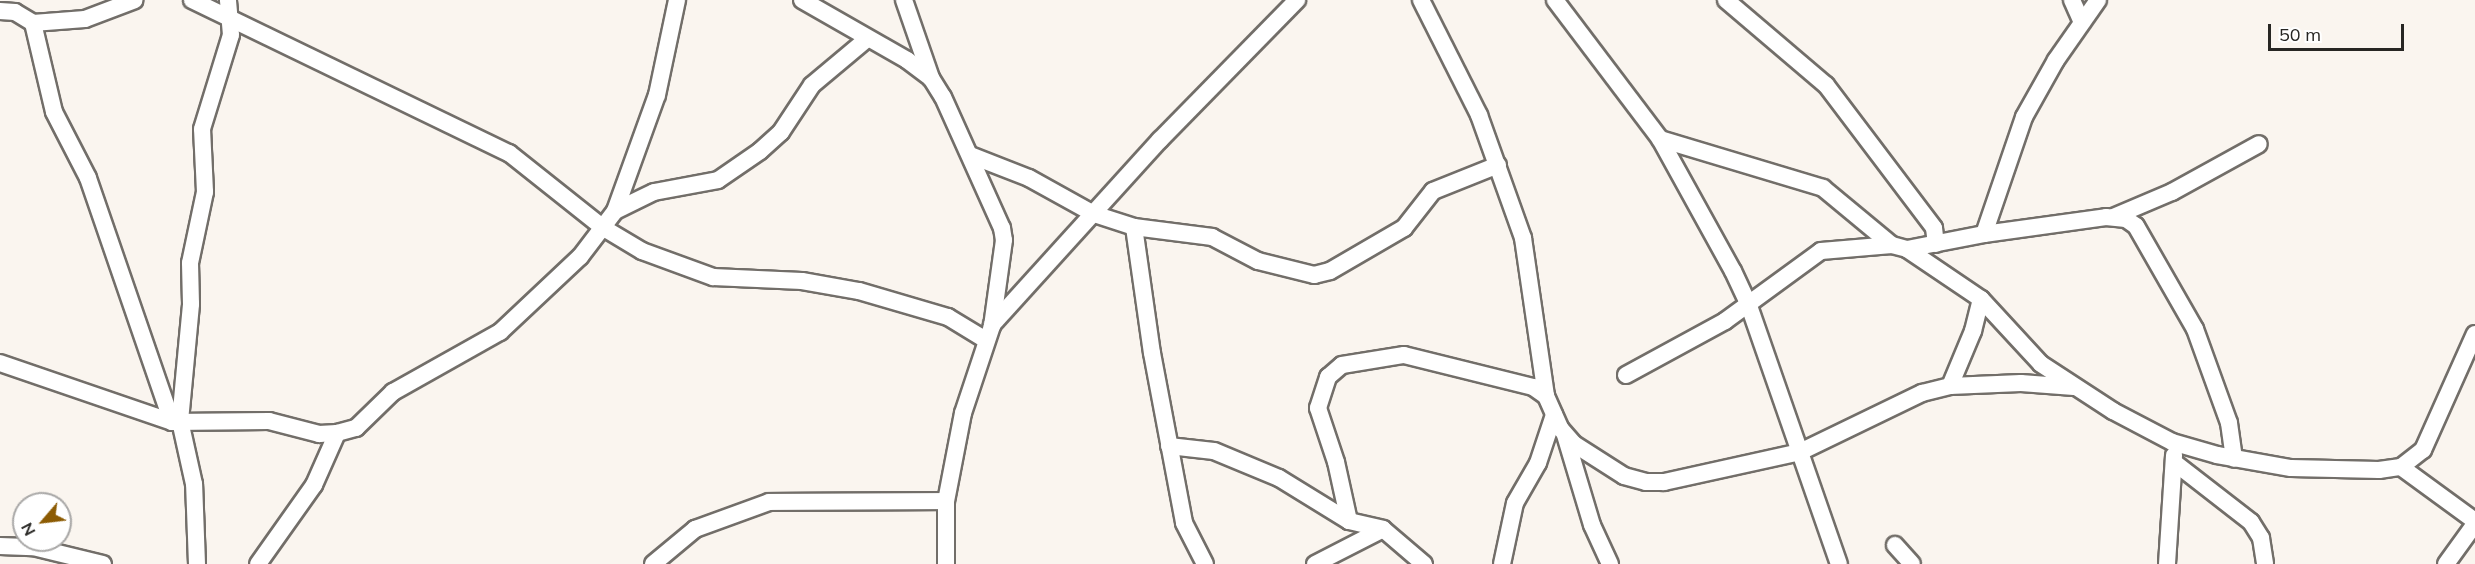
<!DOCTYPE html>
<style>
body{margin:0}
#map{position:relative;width:2475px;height:564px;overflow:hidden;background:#faf5ef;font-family:Mulish,sans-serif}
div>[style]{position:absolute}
.roads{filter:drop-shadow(2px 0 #726e69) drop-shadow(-2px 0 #726e69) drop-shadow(0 2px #726e69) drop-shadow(0 -2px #726e69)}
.street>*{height:16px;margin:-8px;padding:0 8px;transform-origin:8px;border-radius:8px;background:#fff}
span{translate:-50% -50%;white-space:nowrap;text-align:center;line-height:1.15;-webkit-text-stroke:4.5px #fff;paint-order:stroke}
.north{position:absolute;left:12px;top:492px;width:60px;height:60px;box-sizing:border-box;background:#fff;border:2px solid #a9a8a7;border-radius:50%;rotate:242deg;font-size:16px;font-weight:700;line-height:24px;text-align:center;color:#272623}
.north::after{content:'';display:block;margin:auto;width:21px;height:27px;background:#8c5b03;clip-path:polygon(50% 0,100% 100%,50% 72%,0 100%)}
.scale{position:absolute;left:2268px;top:24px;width:136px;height:27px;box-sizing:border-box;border:3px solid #272623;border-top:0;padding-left:8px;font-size:18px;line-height:21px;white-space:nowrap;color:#272623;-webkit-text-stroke:4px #fff;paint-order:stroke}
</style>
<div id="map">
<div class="roads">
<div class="street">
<div style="left:192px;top:0;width:352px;rotate:25.8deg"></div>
<div style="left:509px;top:153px;width:119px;rotate:38.5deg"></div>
<div style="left:602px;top:227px;width:47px;rotate:31deg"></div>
<div style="left:642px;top:251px;width:76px;rotate:20.1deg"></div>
<div style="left:713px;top:277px;width:89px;rotate:2.6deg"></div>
<div style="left:802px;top:281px;width:58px;rotate:10deg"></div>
<div style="left:859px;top:291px;width:93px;rotate:16.3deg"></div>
<div style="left:948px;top:317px;width:44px;rotate:31.2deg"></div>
<div style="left:802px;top:0;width:121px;rotate:29.7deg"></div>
<div style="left:907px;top:60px;width:30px;rotate:37deg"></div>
<div style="left:931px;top:78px;width:22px;rotate:58deg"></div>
<div style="left:943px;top:97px;width:144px;rotate:65.8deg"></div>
<div style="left:1002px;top:228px;width:12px;rotate:81deg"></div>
<div style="left:1004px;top:240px;width:87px;rotate:97.9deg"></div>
<div style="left:992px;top:326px;width:92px;rotate:108.4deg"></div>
<div style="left:963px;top:413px;width:90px;rotate:100.9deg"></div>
<div style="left:946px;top:501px;width:63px;rotate:90deg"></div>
<div style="left:904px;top:0;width:83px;rotate:70.9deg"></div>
<div style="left:1421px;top:0;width:129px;rotate:63.2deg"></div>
<div style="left:1479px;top:115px;width:131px;rotate:70.3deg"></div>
<div style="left:1523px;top:238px;width:160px;rotate:81.7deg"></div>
<div style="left:1555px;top:0;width:174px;rotate:52.9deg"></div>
<div style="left:1660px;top:139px;width:151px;rotate:61.1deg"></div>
<div style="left:1733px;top:271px;width:35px;rotate:65deg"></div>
<div style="left:1748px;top:303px;width:276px;rotate:70.8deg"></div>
<div style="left:1726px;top:0;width:131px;rotate:40.4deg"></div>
<div style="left:1826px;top:85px;width:179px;rotate:52.9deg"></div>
<div style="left:1934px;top:228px;width:16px;rotate:83deg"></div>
<div style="left:2072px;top:0;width:24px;rotate:66deg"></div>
<div style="left:0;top:11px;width:15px;rotate:4deg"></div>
<div style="left:15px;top:12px;width:21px;rotate:31deg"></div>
<div style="left:33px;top:23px;width:91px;rotate:76.7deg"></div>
<div style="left:54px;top:112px;width:74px;rotate:62.7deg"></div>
<div style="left:88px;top:178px;width:258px;rotate:71deg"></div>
<div style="left:33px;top:23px;width:52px;rotate:-4.4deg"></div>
<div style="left:85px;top:19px;width:53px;rotate:-20.8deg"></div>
<div style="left:1660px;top:139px;width:170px;rotate:16.7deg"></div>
<div style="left:1823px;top:188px;width:89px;rotate:39.6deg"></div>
<div style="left:970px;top:155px;width:63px;rotate:21.3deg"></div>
<div style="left:1029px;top:178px;width:74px;rotate:29deg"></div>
<div style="left:1094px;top:214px;width:42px;rotate:18deg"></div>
<div style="left:1134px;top:227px;width:79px;rotate:7.3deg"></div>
<div style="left:1212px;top:237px;width:52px;rotate:27.6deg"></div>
<div style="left:1258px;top:261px;width:58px;rotate:14deg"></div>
<div style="left:1314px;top:275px;width:16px;rotate:-14deg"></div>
<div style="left:1330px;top:271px;width:86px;rotate:-30.2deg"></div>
<div style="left:1404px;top:228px;width:47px;rotate:-51.9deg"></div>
<div style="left:1433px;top:191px;width:70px;rotate:-21.8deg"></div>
<div style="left:615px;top:211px;width:123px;rotate:-70.1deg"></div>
<div style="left:657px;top:95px;width:97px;rotate:-78.1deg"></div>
<div style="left:2113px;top:217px;width:64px;rotate:-23deg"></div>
<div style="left:2172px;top:192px;width:99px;rotate:-28.9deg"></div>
<div style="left:1134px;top:227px;width:127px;rotate:81.9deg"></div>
<div style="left:1152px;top:353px;width:173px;rotate:79.3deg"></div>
<div style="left:1184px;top:523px;width:46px;rotate:62.9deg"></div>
<div style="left:1984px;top:234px;width:123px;rotate:-7.9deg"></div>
<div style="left:2106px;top:217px;width:20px;rotate:6deg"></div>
<div style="left:2126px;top:219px;width:12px;rotate:35deg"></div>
<div style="left:2136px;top:226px;width:119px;rotate:60.2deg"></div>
<div style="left:2195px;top:329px;width:100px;rotate:70.1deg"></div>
<div style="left:2229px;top:423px;width:36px;rotate:82deg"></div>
<div style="left:1907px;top:249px;width:78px;rotate:-11deg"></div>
<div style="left:1984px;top:234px;width:124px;rotate:-71.1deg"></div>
<div style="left:2024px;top:117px;width:65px;rotate:-60.7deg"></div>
<div style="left:2056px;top:60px;width:73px;rotate:-55deg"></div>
<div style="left:992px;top:325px;width:250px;rotate:-47.8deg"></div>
<div style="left:1160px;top:140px;width:196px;rotate:-45.6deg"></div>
<div style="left:0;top:363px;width:182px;rotate:18.9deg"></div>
<div style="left:172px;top:422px;width:97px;rotate:-0.6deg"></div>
<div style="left:269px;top:421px;width:52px;rotate:14.6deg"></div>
<div style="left:319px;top:434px;width:18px;rotate:-3deg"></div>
<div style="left:1626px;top:375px;width:113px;rotate:-28.6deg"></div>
<div style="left:1725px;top:321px;width:119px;rotate:-36.1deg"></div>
<div style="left:1821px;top:251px;width:71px;rotate:-4.8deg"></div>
<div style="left:1892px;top:245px;width:16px;rotate:15deg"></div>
<div style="left:1907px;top:249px;width:89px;rotate:34deg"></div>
<div style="left:1981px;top:299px;width:88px;rotate:47.3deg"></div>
<div style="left:2041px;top:364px;width:86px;rotate:33.1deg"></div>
<div style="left:2113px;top:411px;width:67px;rotate:27.7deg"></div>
<div style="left:2172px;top:442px;width:47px;rotate:16.1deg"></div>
<div style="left:2217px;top:455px;width:75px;rotate:10deg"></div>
<div style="left:2291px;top:468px;width:88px;rotate:1.3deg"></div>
<div style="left:2379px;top:470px;width:22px;rotate:-8deg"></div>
<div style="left:2401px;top:467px;width:28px;rotate:-38deg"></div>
<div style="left:2423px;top:450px;width:127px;rotate:-65.9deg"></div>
<div style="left:1950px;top:386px;width:60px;rotate:-67.3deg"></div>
<div style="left:1973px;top:331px;width:33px;rotate:-76deg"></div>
<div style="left:1565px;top:435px;width:94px;rotate:73.3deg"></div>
<div style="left:1592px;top:525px;width:43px;rotate:65.2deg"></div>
<div style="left:1169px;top:446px;width:45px;rotate:6.3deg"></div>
<div style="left:1214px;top:451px;width:70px;rotate:22.6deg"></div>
<div style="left:1279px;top:478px;width:82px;rotate:31.6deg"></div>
<div style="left:1349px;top:521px;width:35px;rotate:13deg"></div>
<div style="left:1383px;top:529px;width:54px;rotate:40.5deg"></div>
<div style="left:2175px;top:463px;width:96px;rotate:37.8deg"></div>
<div style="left:2251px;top:522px;width:19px;rotate:58deg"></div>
<div style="left:2261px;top:538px;width:26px;rotate:81deg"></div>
<div style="left:2401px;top:467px;width:92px;rotate:36.1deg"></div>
<div style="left:1349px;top:521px;width:60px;rotate:-102.4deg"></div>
<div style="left:1336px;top:462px;width:57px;rotate:-108.4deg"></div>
<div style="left:1318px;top:408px;width:33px;rotate:-72deg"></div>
<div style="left:1328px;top:377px;width:18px;rotate:-41deg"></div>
<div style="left:1342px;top:365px;width:63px;rotate:-9.2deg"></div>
<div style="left:1404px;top:355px;width:133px;rotate:13.9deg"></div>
<div style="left:1533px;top:387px;width:16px;rotate:35deg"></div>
<div style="left:1546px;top:396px;width:35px;rotate:66deg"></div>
<div style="left:1560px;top:428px;width:21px;rotate:49deg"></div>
<div style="left:1574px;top:444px;width:59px;rotate:32.6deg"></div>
<div style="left:1624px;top:476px;width:23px;rotate:15deg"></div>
<div style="left:1646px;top:482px;width:18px"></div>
<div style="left:1664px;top:482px;width:139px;rotate:-12.4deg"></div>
<div style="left:1800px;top:452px;width:136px;rotate:-25.8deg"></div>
<div style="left:1922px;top:393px;width:29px;rotate:-14deg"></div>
<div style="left:1950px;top:386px;width:71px;rotate:-2.4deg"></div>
<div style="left:2021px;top:383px;width:53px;rotate:4.3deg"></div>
<div style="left:1895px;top:545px;width:25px;rotate:48deg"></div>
<div style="left:0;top:546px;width:33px;rotate:2deg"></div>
<div style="left:33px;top:547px;width:72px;rotate:13.7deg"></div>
<div style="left:197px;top:564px;width:80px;rotate:-92.1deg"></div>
<div style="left:194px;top:484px;width:65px;rotate:-102.5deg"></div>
<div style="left:180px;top:421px;width:118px;rotate:-84.6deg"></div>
<div style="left:191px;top:304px;width:41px;rotate:-91.4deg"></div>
<div style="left:190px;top:263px;width:73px;rotate:-78.1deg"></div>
<div style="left:205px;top:192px;width:63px;rotate:-92.7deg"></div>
<div style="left:202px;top:129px;width:98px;rotate:-72.9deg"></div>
<div style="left:231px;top:35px;width:35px;rotate:-95deg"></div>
<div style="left:258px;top:564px;width:97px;rotate:-54.7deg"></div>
<div style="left:314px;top:485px;width:57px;rotate:-66.1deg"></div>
<div style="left:337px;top:433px;width:20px;rotate:-15deg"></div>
<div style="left:356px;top:428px;width:52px;rotate:-44.2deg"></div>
<div style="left:393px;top:392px;width:123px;rotate:-29.3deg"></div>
<div style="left:500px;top:332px;width:110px;rotate:-43.2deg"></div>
<div style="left:580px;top:257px;width:58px;rotate:-52.7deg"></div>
<div style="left:615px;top:211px;width:43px;rotate:-26deg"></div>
<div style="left:654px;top:192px;width:65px;rotate:-10.6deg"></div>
<div style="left:718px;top:180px;width:51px;rotate:-34.6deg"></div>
<div style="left:760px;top:151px;width:28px;rotate:-42deg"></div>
<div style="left:781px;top:132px;width:56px;rotate:-56.6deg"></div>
<div style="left:812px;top:85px;width:72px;rotate:-39.9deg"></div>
<div style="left:653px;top:564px;width:55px;rotate:-39.8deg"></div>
<div style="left:695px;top:529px;width:79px;rotate:-20deg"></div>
<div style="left:769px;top:502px;width:177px;rotate:-0.3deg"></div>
<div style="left:1315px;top:564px;width:76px;rotate:-27.2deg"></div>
<div style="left:1502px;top:564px;width:62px;rotate:-78deg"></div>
<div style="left:1515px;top:503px;width:46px;rotate:-60.1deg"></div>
<div style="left:1538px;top:463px;width:51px;rotate:-71.6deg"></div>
<div style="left:2167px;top:564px;width:109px;rotate:-86.3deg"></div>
<div style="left:2446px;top:564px;width:49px;rotate:-54.1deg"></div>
</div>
</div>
<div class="north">N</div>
<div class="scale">50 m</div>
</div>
